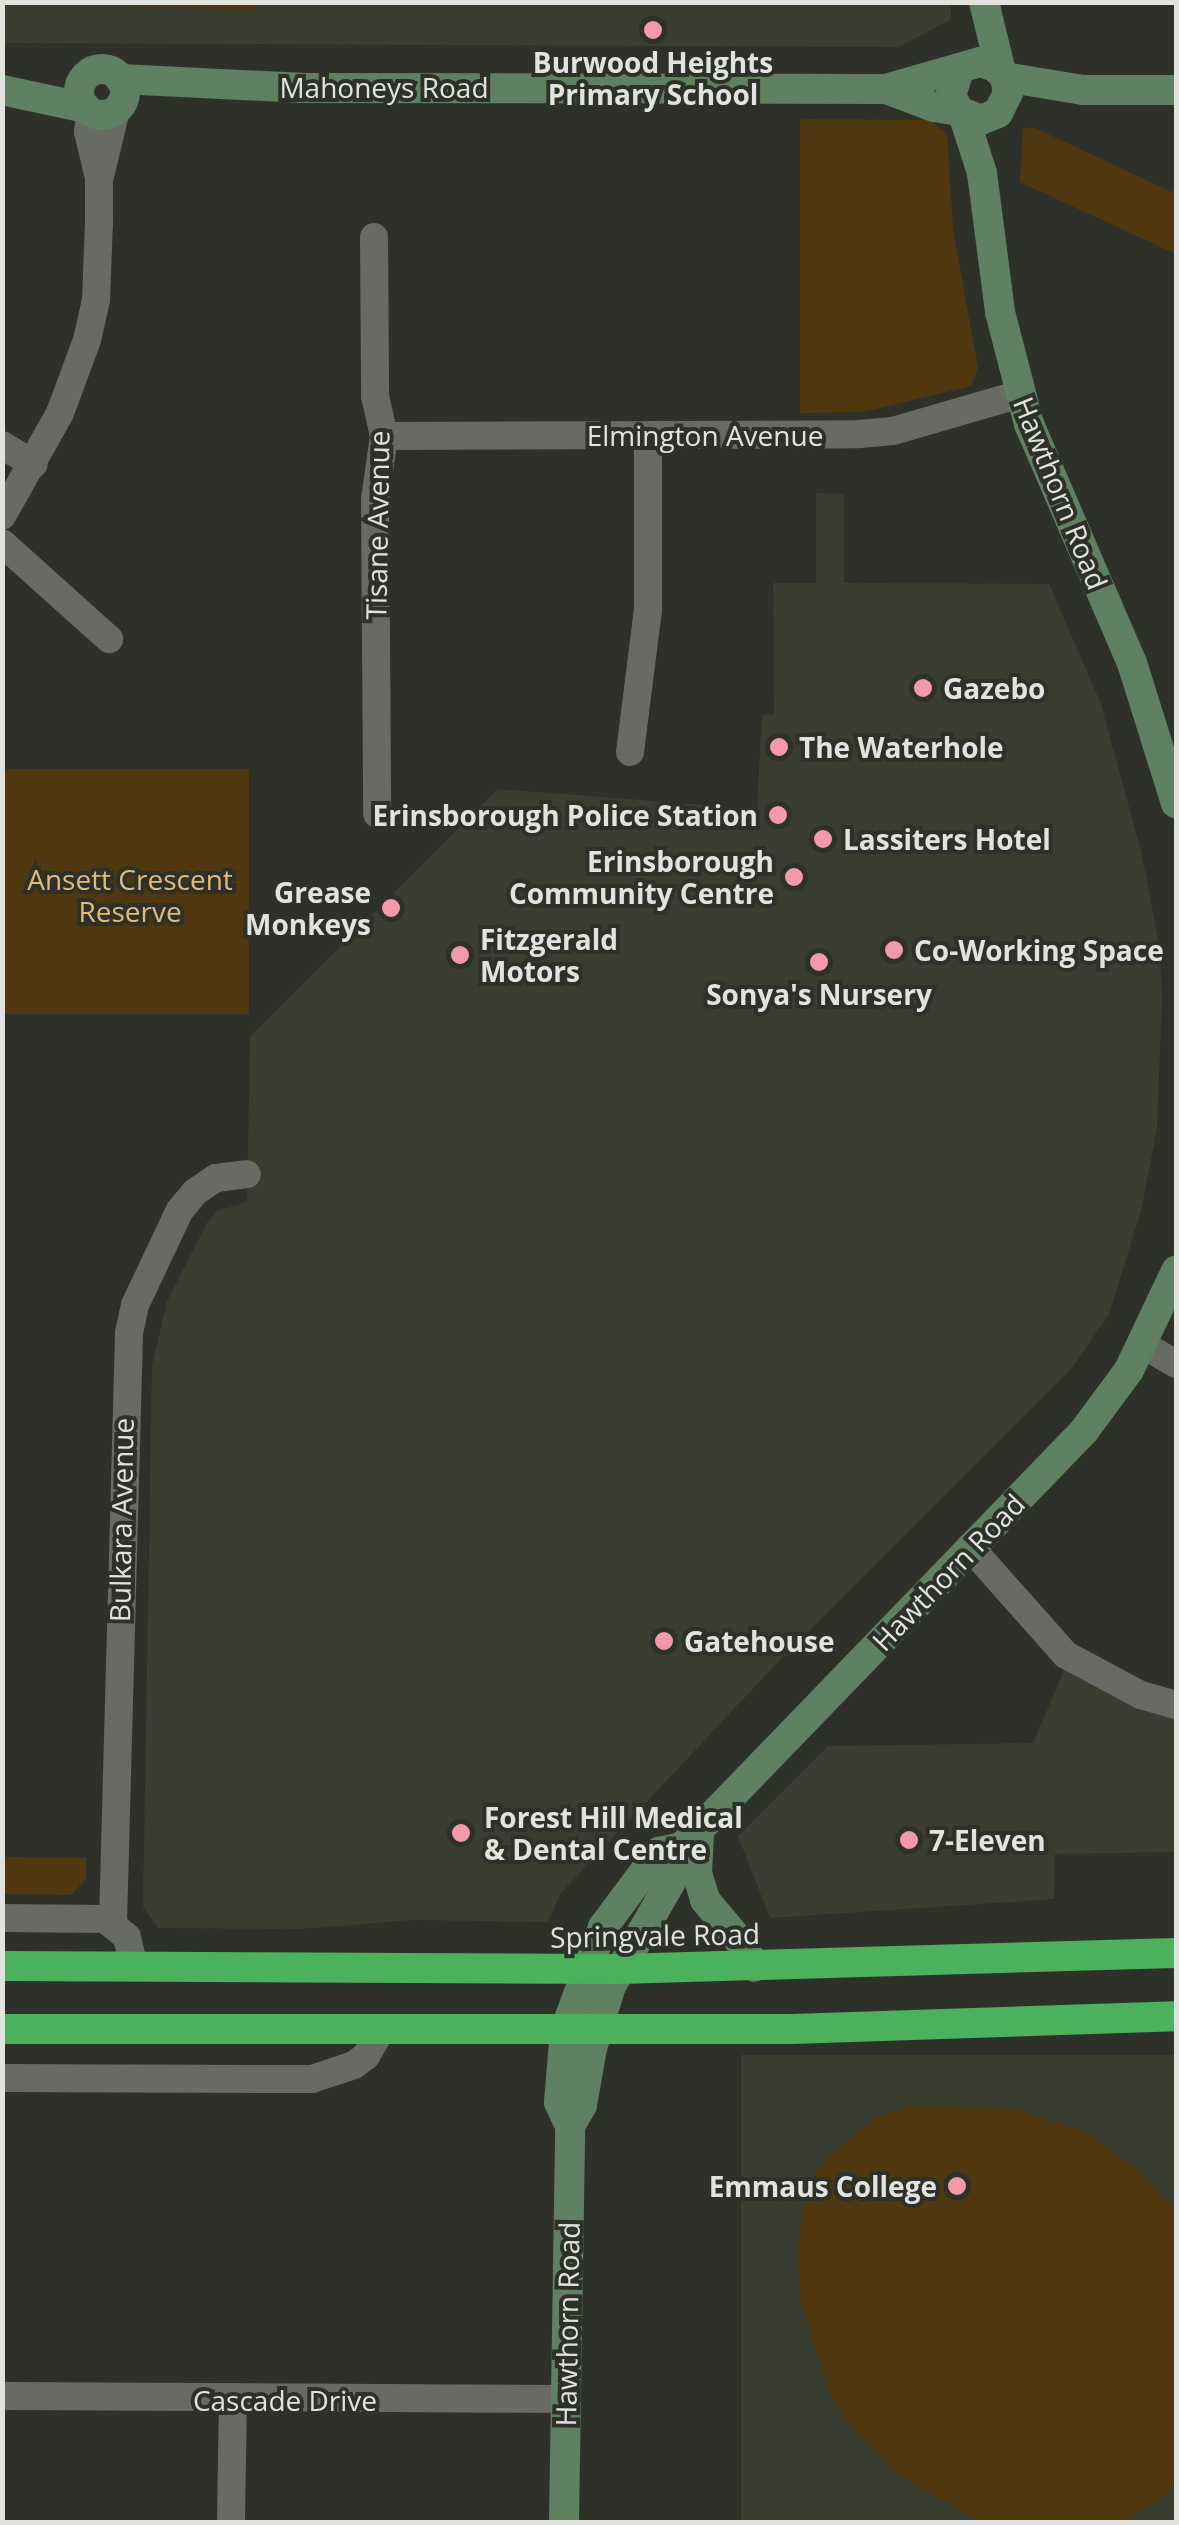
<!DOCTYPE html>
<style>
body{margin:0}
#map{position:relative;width:1179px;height:2525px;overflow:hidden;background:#2e3129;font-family:"Open Sans",sans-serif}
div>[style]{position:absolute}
.built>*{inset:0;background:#393e31;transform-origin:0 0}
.green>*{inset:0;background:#4f380f;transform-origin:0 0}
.street>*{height:28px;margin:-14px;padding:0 14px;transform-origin:14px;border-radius:14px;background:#686b63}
.secondary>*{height:30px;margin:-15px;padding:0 15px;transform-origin:15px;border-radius:15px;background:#5f8061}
.secondary>.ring{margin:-15px;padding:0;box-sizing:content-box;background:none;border:30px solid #5f8061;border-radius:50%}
.highway>*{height:30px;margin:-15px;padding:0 15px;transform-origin:15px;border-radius:15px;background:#4bb15d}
.dots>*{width:28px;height:28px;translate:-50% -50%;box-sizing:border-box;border:5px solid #2e3129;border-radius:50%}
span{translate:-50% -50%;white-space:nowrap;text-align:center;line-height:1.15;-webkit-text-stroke:8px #2e3129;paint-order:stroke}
.poi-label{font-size:28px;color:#e1e3de;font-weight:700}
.left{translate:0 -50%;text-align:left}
.right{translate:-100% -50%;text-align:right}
.street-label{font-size:28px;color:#e1e3de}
.park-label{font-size:28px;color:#e4ba79}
.frame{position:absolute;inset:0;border:5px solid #e1e3de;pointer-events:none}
</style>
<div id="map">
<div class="built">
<div style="clip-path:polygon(2px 3px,951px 3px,951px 19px,899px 47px,3px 43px)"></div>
<div style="clip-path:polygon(816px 493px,844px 494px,844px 583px,1049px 584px,1101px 704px,1142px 855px,1160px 949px,1162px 1000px,1157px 1128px,1141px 1211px,1109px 1314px,1072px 1368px,779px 1661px,560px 1894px,548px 1922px,414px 1920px,300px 1929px,158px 1928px,143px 1907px,152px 1367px,167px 1301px,208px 1221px,217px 1211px,247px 1202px,250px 1037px,498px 789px,757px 809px,762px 715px,774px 714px,773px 583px,816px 583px)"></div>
<div style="clip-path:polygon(1065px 1668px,1176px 1718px,1176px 1852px,1055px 1854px,1054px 1899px,770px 1918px,738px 1836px,828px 1746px,1033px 1743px)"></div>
<div style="left:1176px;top:2055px;width:467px;height:435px;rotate:90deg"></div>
</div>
<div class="green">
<div style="clip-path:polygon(128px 2px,257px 3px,257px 11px,127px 6px)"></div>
<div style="clip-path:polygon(800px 119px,929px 120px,947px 134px,953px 229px,978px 368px,971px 386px,864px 412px,800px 413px)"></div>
<div style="clip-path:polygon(1033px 127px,1176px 194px,1176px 254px,1020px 182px,1023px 128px)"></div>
<div style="left:249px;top:769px;width:245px;height:246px;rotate:90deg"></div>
<div style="clip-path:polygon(3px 1857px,86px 1858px,86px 1879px,71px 1895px,3px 1894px)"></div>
<div style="clip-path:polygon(913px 2105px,1015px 2109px,1084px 2131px,1132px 2165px,1176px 2210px,1176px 2482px,1158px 2501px,1125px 2522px,989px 2522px,968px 2515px,897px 2474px,844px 2418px,830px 2393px,800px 2298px,798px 2250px,805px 2196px,811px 2179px,832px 2153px,876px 2117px)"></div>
</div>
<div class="street">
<div style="left:100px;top:176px;width:68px;rotate:-76.4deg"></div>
<div style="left:374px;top:237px;width:159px;rotate:89.6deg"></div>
<div style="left:375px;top:396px;width:41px;rotate:77.3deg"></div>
<div style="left:384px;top:436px;width:64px;rotate:98.1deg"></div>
<div style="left:375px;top:499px;width:315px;rotate:89.6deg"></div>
<div style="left:384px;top:436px;width:475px;rotate:-0.2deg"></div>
<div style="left:859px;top:434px;width:34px;rotate:-5deg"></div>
<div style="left:893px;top:431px;width:132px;rotate:-16.2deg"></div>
<div style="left:2px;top:445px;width:37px;rotate:31deg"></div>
<div style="left:2px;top:516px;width:118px;rotate:-60.6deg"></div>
<div style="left:60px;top:413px;width:78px;rotate:-69.7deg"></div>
<div style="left:87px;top:340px;width:41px;rotate:-77.3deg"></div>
<div style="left:96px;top:300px;width:77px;rotate:-87.8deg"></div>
<div style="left:99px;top:223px;width:45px;rotate:-90deg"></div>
<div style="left:99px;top:178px;width:47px;rotate:-103.4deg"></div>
<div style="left:88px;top:132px;width:20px;rotate:-84deg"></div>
<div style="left:2px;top:543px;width:144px;rotate:41.9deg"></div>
<div style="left:630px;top:752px;width:143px;rotate:-82.8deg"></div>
<div style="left:648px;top:610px;width:174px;rotate:-90deg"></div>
<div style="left:1143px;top:1345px;width:38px;rotate:30deg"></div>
<div style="left:970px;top:1547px;width:144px;rotate:48.4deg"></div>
<div style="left:1066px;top:1655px;width:85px;rotate:28.1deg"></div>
<div style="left:1141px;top:1695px;width:36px;rotate:16deg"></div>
<div style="left:2px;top:1918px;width:103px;rotate:0.6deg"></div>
<div style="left:105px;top:1919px;width:28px;rotate:39deg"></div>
<div style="left:127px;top:1937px;width:31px;rotate:77deg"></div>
<div style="left:113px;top:1922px;width:589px;rotate:-88.44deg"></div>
<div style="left:129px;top:1333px;width:29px;rotate:-78deg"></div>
<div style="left:135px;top:1305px;width:105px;rotate:-64.7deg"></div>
<div style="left:180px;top:1210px;width:23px;rotate:-50deg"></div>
<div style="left:195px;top:1192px;width:25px;rotate:-34deg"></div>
<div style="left:216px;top:1178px;width:31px;rotate:-7deg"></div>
<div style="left:2px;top:2078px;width:310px;rotate:0.2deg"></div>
<div style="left:312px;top:2079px;width:44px;rotate:-18.4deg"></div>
<div style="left:354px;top:2065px;width:15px;rotate:-37deg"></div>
<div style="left:366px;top:2056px;width:30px;rotate:-60deg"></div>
<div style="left:2px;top:2396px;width:565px;rotate:0.3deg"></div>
<div style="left:231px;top:2522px;width:122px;rotate:-89.1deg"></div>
</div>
<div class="secondary">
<div style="left:984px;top:2px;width:72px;rotate:76.3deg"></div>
<div class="ring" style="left:79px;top:69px;width:16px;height:16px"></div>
<div style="left:1005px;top:77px;width:79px;rotate:9.5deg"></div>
<div style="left:1083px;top:90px;width:93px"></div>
<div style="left:120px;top:79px;width:181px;rotate:2.8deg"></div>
<div style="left:301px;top:88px;width:585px;rotate:0.1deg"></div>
<div style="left:886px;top:89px;width:98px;rotate:-16deg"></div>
<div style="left:980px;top:62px;width:16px;rotate:18deg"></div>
<div style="left:995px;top:67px;width:14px;rotate:45deg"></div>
<div style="left:1005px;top:77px;width:16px;rotate:79deg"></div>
<div style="left:1008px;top:93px;width:22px;rotate:117deg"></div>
<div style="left:998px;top:113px;width:18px;rotate:158deg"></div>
<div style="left:981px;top:120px;width:24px;rotate:-158deg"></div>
<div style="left:959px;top:111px;width:18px;rotate:-117deg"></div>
<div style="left:951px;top:95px;width:25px;rotate:-72deg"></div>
<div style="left:886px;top:89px;width:51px;rotate:20.6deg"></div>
<div style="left:934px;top:107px;width:25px;rotate:9deg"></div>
<div style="left:2px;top:90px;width:86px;rotate:12.1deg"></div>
<div style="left:963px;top:114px;width:62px;rotate:72.1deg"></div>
<div style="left:982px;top:173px;width:140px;rotate:82.6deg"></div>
<div style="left:1000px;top:312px;width:116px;rotate:75.5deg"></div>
<div style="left:1029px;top:424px;width:260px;rotate:66.7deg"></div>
<div style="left:1132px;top:663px;width:147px;rotate:72.6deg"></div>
<div style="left:699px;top:1833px;width:40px;rotate:92.9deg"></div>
<div style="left:697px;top:1873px;width:28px;rotate:73deg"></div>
<div style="left:705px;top:1900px;width:57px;rotate:49.9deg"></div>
<div style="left:742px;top:1944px;width:26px;rotate:61deg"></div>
<div style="left:570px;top:2126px;width:24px;rotate:-60deg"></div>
<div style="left:582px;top:2105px;width:58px;rotate:-80deg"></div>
<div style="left:592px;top:2048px;width:65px;rotate:-73deg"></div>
<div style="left:611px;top:1986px;width:130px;rotate:-60.1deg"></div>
<div style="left:676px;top:1873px;width:27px;rotate:-77deg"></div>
<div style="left:682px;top:1847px;width:578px;rotate:-45.98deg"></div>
<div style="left:1084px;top:1431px;width:76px;rotate:-53.6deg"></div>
<div style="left:1129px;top:1370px;width:110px;rotate:-64.6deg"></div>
<div style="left:564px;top:2522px;width:396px;rotate:-89.1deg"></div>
<div style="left:570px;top:2126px;width:26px;rotate:-115deg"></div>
<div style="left:559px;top:2102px;width:72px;rotate:-85.2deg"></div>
<div style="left:565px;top:2030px;width:110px;rotate:-69.7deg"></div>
<div style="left:603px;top:1927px;width:94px;rotate:-53.3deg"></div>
<div style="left:659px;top:1852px;width:24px;rotate:-12deg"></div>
</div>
<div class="highway">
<div style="left:2px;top:1966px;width:617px;rotate:0.28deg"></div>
<div style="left:619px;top:1969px;width:557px;rotate:-1.65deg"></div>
<div style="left:2px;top:2029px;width:790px"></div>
<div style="left:792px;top:2029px;width:384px;rotate:-1.9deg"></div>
</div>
<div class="dots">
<div style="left:653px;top:30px;background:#f39aaa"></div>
<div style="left:923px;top:688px;background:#f39aaa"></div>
<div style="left:779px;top:747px;background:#f39aaa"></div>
<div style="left:778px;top:815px;background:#f39aaa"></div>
<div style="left:823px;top:839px;background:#f39aaa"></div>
<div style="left:794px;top:877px;background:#f39aaa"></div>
<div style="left:391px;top:908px;background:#f39aaa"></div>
<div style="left:894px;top:950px;background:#f39aaa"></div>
<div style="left:460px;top:955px;background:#f39aaa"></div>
<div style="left:819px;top:962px;background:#f39aaa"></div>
<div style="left:664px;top:1641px;background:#f39aaa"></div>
<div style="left:461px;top:1833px;background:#f39aaa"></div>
<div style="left:909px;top:1840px;background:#f39aaa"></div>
<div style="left:957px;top:2186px;background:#f39aaa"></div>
</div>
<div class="poi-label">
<span style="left:653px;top:78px">Burwood Heights<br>Primary School</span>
<span class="left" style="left:943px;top:688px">Gazebo</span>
<span class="left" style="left:799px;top:747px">The Waterhole</span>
<span class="right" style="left:758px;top:815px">Erinsborough Police Station</span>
<span class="left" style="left:843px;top:839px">Lassiters Hotel</span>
<span class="right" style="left:774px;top:877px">Erinsborough<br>Community Centre</span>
<span class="right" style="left:371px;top:908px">Grease<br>Monkeys</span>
<span class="left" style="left:480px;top:955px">Fitzgerald<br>Motors</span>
<span class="left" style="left:914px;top:950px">Co-Working Space</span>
<span style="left:819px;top:994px">Sonya's Nursery</span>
<span class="left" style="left:684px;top:1641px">Gatehouse</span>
<span class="left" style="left:484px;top:1833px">Forest Hill Medical<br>&amp; Dental Centre</span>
<span class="left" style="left:929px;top:1840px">7-Eleven</span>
<span class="right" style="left:937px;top:2186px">Emmaus College</span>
</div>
<div class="street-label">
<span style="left:384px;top:87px">Mahoneys Road</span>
<span style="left:705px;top:435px">Elmington Avenue</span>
<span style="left:1061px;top:493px;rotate:68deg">Hawthorn Road</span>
<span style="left:377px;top:525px;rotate:-89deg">Tisane Avenue</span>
<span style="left:121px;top:1520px;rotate:-89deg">Bulkara Avenue</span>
<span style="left:948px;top:1572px;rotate:-46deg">Hawthorn Road</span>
<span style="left:655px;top:1935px;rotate:-1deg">Springvale Road</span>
<span style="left:567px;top:2324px;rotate:-89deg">Hawthorn Road</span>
<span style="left:285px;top:2400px">Cascade Drive</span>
</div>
<div class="park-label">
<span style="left:130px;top:895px">Ansett Crescent<br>Reserve</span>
</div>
<div class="frame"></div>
</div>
